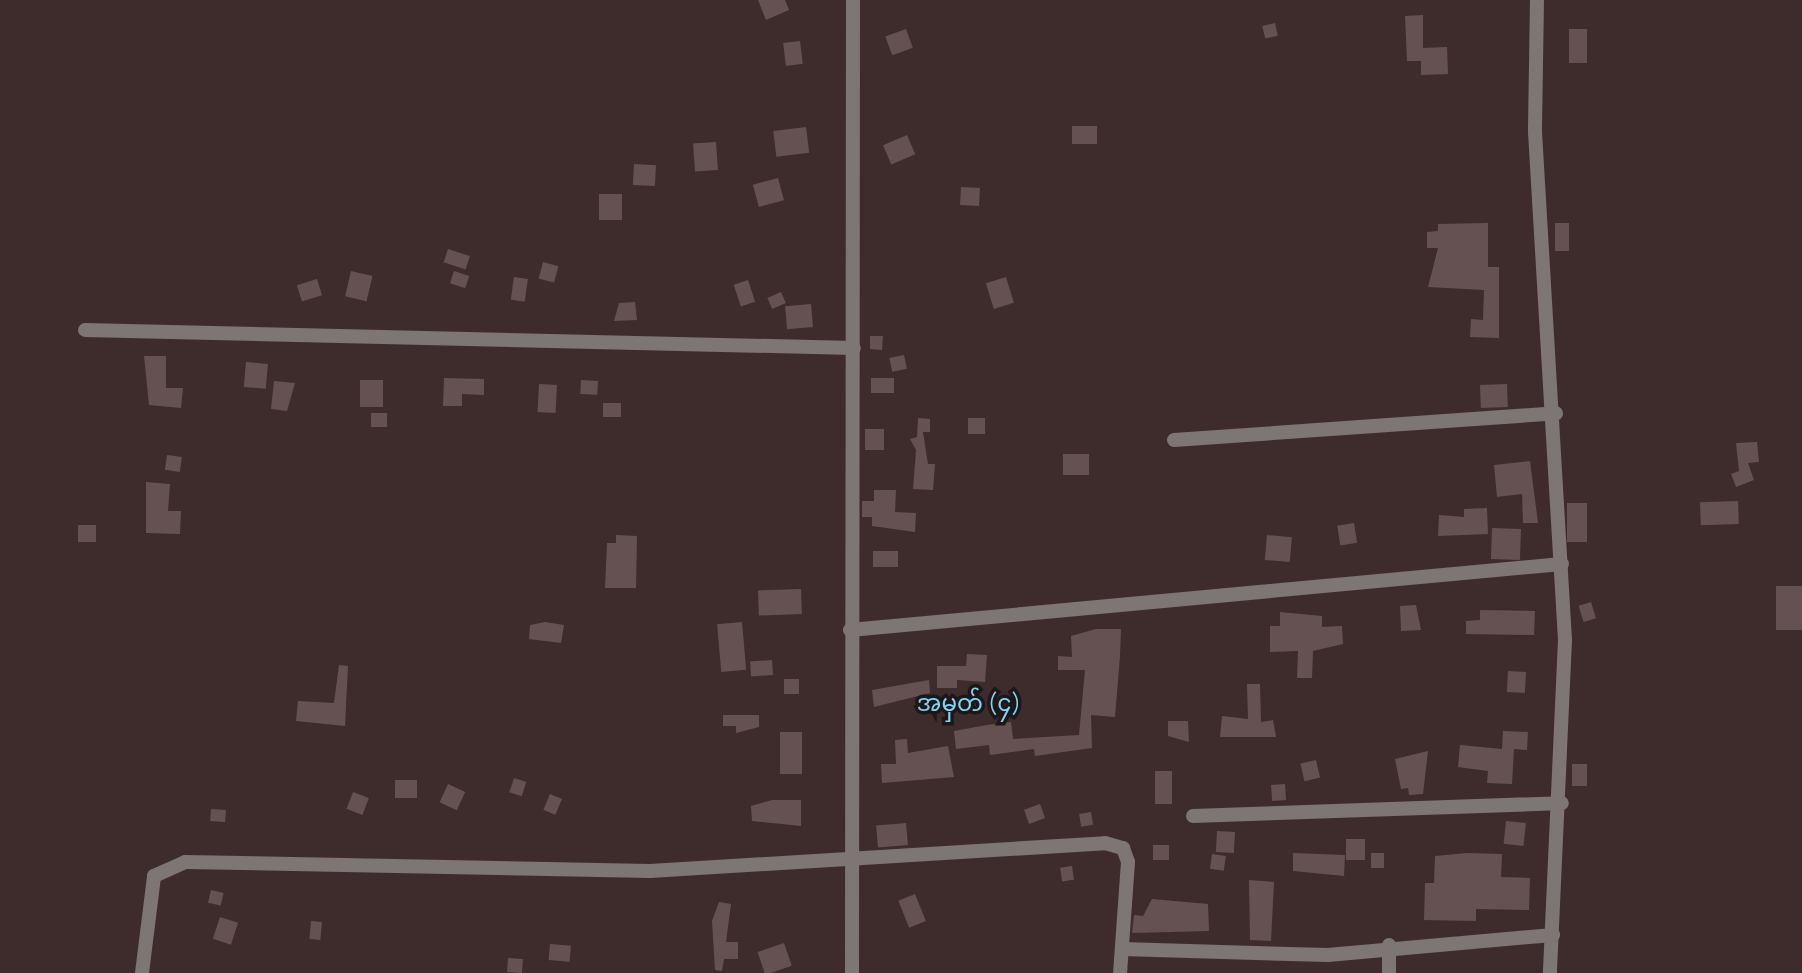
<!DOCTYPE html>
<meta charset="utf-8">
<style>
body{margin:0}
#map{position:relative;width:1802px;height:973px;overflow:hidden;background:#3e2c2d;font-family:Manrope,"Noto Sans Myanmar",sans-serif}
div>[style]{position:absolute}
.building>*{inset:0;background:#655152;transform-origin:0 0}
.minor>*{height:14px;margin:-7px;padding:0 7px;transform-origin:7px;border-radius:7px;background:#7e7575}
span{translate:-50% -50%;white-space:nowrap;text-align:center;line-height:1.15;-webkit-text-stroke:7px #1f1717;paint-order:stroke}
.quarter-label{font-size:23px;color:#7cd8fa}
</style>
<div id="map">
<div class="building">
<div style="clip-path:polygon(758px 0,785px 0,789px 10px,766px 20px)"></div>
<div style="clip-path:polygon(1423px 15px,1423px 48px,1447px 47px,1448px 74px,1421px 75px,1421px 61px,1407px 61px,1405px 16px)"></div>
<div style="left:1275px;top:23px;width:13px;height:13px;rotate:77deg"></div>
<div style="left:906px;top:29px;width:20px;height:22px;rotate:70deg"></div>
<div style="left:1569px;top:29px;width:18px;height:34px"></div>
<div style="left:800px;top:41px;width:23px;height:17px;rotate:83deg"></div>
<div style="left:1072px;top:126px;width:25px;height:18px"></div>
<div style="left:806px;top:127px;width:26px;height:33px;rotate:83deg"></div>
<div style="left:907px;top:135px;width:21px;height:26px;rotate:67deg"></div>
<div style="left:716px;top:142px;width:28px;height:23px;rotate:86deg"></div>
<div style="left:634px;top:164px;width:22px;height:21px;rotate:3deg"></div>
<div style="left:778px;top:178px;width:23px;height:26px;rotate:75deg"></div>
<div style="left:961px;top:187px;width:19px;height:18px;rotate:3deg"></div>
<div style="left:599px;top:194px;width:23px;height:26px"></div>
<div style="clip-path:polygon(1488px 223px,1488px 267px,1499px 267px,1499px 338px,1470px 337px,1471px 319px,1483px 320px,1484px 290px,1428px 287px,1438px 248px,1427px 248px,1427px 232px,1438px 231px,1438px 224px)"></div>
<div style="left:1555px;top:223px;width:14px;height:28px"></div>
<div style="left:448px;top:249px;width:23px;height:14px;rotate:18deg"></div>
<div style="left:543px;top:262px;width:16px;height:17px;rotate:15deg"></div>
<div style="left:351px;top:271px;width:22px;height:26px;rotate:13deg"></div>
<div style="left:454px;top:271px;width:16px;height:13px;rotate:18deg"></div>
<div style="left:514px;top:277px;width:14px;height:23px;rotate:8deg"></div>
<div style="left:1006px;top:277px;width:27px;height:21px;rotate:73deg"></div>
<div style="left:317px;top:279px;width:17px;height:21px;rotate:73deg"></div>
<div style="left:748px;top:280px;width:23px;height:15px;rotate:72deg"></div>
<div style="left:781px;top:292px;width:12px;height:15px;rotate:66deg"></div>
<div style="clip-path:polygon(635px 302px,637px 320px,614px 321px,619px 303px)"></div>
<div style="left:811px;top:304px;width:23px;height:26px;rotate:85deg"></div>
<div style="clip-path:polygon(870px 336px,883px 336px,882px 350px,870px 349px)"></div>
<div style="left:904px;top:355px;width:14px;height:15px;rotate:78deg"></div>
<div style="clip-path:polygon(144px 356px,166px 356px,166px 388px,183px 388px,181px 408px,149px 405px)"></div>
<div style="left:246px;top:362px;width:22px;height:25px;rotate:5deg"></div>
<div style="clip-path:polygon(444px 378px,484px 379px,484px 395px,462px 394px,462px 406px,443px 406px)"></div>
<div style="left:894px;top:378px;width:15px;height:23px;rotate:90deg"></div>
<div style="left:360px;top:380px;width:23px;height:27px"></div>
<div style="left:581px;top:380px;width:17px;height:14px;rotate:3deg"></div>
<div style="clip-path:polygon(274px 381px,295px 383px,287px 411px,271px 409px)"></div>
<div style="left:539px;top:384px;width:18px;height:28px;rotate:3deg"></div>
<div style="left:1507px;top:384px;width:23px;height:27px;rotate:88deg"></div>
<div style="left:603px;top:403px;width:18px;height:14px"></div>
<div style="left:371px;top:413px;width:16px;height:14px"></div>
<div style="clip-path:polygon(918px 418px,930px 419px,930px 432px,923px 432px,928px 464px,935px 464px,933px 490px,913px 489px,916px 450px,910px 439px,917px 437px)"></div>
<div style="left:985px;top:418px;width:16px;height:17px;rotate:90deg"></div>
<div style="left:865px;top:429px;width:19px;height:21px"></div>
<div style="clip-path:polygon(1757px 442px,1759px 462px,1748px 463px,1754px 480px,1736px 487px,1731px 474px,1739px 471px,1736px 443px)"></div>
<div style="left:1063px;top:454px;width:26px;height:21px"></div>
<div style="left:167px;top:455px;width:15px;height:15px;rotate:8deg"></div>
<div style="clip-path:polygon(1530px 461px,1538px 523px,1523px 523px,1522px 494px,1497px 497px,1494px 465px)"></div>
<div style="clip-path:polygon(146px 482px,170px 484px,168px 511px,181px 511px,180px 534px,146px 533px)"></div>
<div style="clip-path:polygon(874px 490px,896px 490px,895px 512px,916px 513px,915px 532px,872px 526px,872px 517px,862px 517px,862px 501px,874px 501px)"></div>
<div style="left:1738px;top:501px;width:23px;height:38px;rotate:88deg"></div>
<div style="left:1567px;top:503px;width:20px;height:39px"></div>
<div style="clip-path:polygon(1487px 508px,1488px 534px,1438px 536px,1439px 515px,1464px 517px,1464px 509px)"></div>
<div style="left:1354px;top:523px;width:20px;height:17px;rotate:81deg"></div>
<div style="left:78px;top:525px;width:18px;height:17px"></div>
<div style="left:1492px;top:528px;width:29px;height:31px;rotate:2deg"></div>
<div style="clip-path:polygon(616px 535px,637px 536px,636px 588px,605px 588px,607px 543px,616px 543px)"></div>
<div style="left:1267px;top:535px;width:25px;height:25px;rotate:5deg"></div>
<div style="left:873px;top:551px;width:25px;height:16px"></div>
<div style="left:1802px;top:586px;width:44px;height:26px;rotate:90deg"></div>
<div style="left:801px;top:589px;width:25px;height:43px;rotate:88deg"></div>
<div style="left:1591px;top:602px;width:17px;height:13px;rotate:73deg"></div>
<div style="clip-path:polygon(1416px 605px,1421px 630px,1401px 631px,1400px 606px)"></div>
<div style="clip-path:polygon(1480px 610px,1535px 611px,1534px 635px,1466px 634px,1466px 621px,1480px 620px)"></div>
<div style="clip-path:polygon(1280px 612px,1322px 616px,1322px 627px,1342px 626px,1343px 644px,1313px 651px,1312px 678px,1297px 678px,1298px 651px,1270px 652px,1270px 626px,1280px 626px)"></div>
<div style="clip-path:polygon(545px 622px,564px 625px,561px 643px,529px 639px,530px 625px)"></div>
<div style="left:742px;top:622px;width:48px;height:25px;rotate:85deg"></div>
<div style="clip-path:polygon(1096px 629px,1121px 629px,1120px 656px,1115px 717px,1091px 715px,1092px 748px,1035px 756px,1034px 749px,990px 755px,989px 745px,956px 749px,954px 731px,987px 725px,1011px 722px,1013px 739px,1079px 735px,1085px 670px,1058px 670px,1058px 656px,1072px 657px,1071px 636px)"></div>
<div style="clip-path:polygon(967px 654px,987px 655px,985px 682px,957px 680px,957px 688px,937px 688px,937px 666px,966px 666px)"></div>
<div style="left:772px;top:660px;width:15px;height:22px;rotate:86deg"></div>
<div style="clip-path:polygon(339px 665px,348px 666px,345px 726px,296px 721px,298px 701px,334px 703px)"></div>
<div style="left:1508px;top:671px;width:18px;height:21px;rotate:3deg"></div>
<div style="left:784px;top:679px;width:15px;height:15px"></div>
<div style="clip-path:polygon(929px 680px,930px 693px,874px 707px,872px 690px)"></div>
<div style="clip-path:polygon(1247px 684px,1260px 684px,1261px 722px,1273px 720px,1276px 737px,1220px 737px,1222px 716px,1248px 719px)"></div>
<div style="clip-path:polygon(723px 715px,759px 715px,759px 727px,736px 733px,736px 726px,723px 726px)"></div>
<div style="clip-path:polygon(1168px 721px,1188px 721px,1189px 742px,1168px 736px)"></div>
<div style="clip-path:polygon(1503px 731px,1528px 732px,1527px 750px,1514px 749px,1512px 784px,1487px 783px,1488px 771px,1458px 767px,1460px 745px,1502px 749px)"></div>
<div style="left:780px;top:732px;width:22px;height:42px"></div>
<div style="clip-path:polygon(907px 739px,908px 753px,948px 746px,954px 777px,882px 783px,881px 764px,896px 764px,895px 740px)"></div>
<div style="clip-path:polygon(1428px 751px,1423px 794px,1409px 795px,1408px 788px,1401px 789px,1395px 759px)"></div>
<div style="left:1316px;top:760px;width:18px;height:16px;rotate:77deg"></div>
<div style="left:1572px;top:764px;width:15px;height:22px"></div>
<div style="left:1155px;top:771px;width:17px;height:33px"></div>
<div style="left:514px;top:778px;width:13px;height:15px;rotate:18deg"></div>
<div style="left:395px;top:780px;width:22px;height:18px"></div>
<div style="left:448px;top:784px;width:19px;height:20px;rotate:25deg"></div>
<div style="left:1285px;top:784px;width:16px;height:14px;rotate:86deg"></div>
<div style="left:353px;top:792px;width:17px;height:18px;rotate:21deg"></div>
<div style="left:550px;top:794px;width:13px;height:17px;rotate:23deg"></div>
<div style="clip-path:polygon(772px 800px,801px 800px,801px 826px,752px 821px,751px 806px)"></div>
<div style="left:1040px;top:804px;width:15px;height:17px;rotate:70deg"></div>
<div style="left:211px;top:809px;width:15px;height:12px;rotate:4deg"></div>
<div style="left:1091px;top:812px;width:13px;height:12px;rotate:81deg"></div>
<div style="left:1506px;top:821px;width:20px;height:23px;rotate:6deg"></div>
<div style="left:906px;top:823px;width:22px;height:30px;rotate:85deg"></div>
<div style="left:1217px;top:831px;width:18px;height:21px;rotate:3deg"></div>
<div style="left:1346px;top:839px;width:19px;height:21px"></div>
<div style="left:1153px;top:845px;width:16px;height:15px"></div>
<div style="clip-path:polygon(1293px 853px,1345px 855px,1344px 876px,1293px 871px)"></div>
<div style="left:1371px;top:853px;width:13px;height:15px"></div>
<div style="clip-path:polygon(1467px 853px,1502px 854px,1501px 877px,1530px 878px,1529px 910px,1476px 909px,1476px 921px,1424px 920px,1425px 883px,1434px 883px,1435px 856px)"></div>
<div style="left:1212px;top:854px;width:14px;height:15px;rotate:8deg"></div>
<div style="left:1072px;top:866px;width:14px;height:12px;rotate:82deg"></div>
<div style="clip-path:polygon(1249px 880px,1274px 882px,1271px 941px,1250px 940px)"></div>
<div style="left:211px;top:890px;width:13px;height:13px;rotate:13deg"></div>
<div style="left:915px;top:894px;width:29px;height:18px;rotate:68deg"></div>
<div style="clip-path:polygon(1152px 899px,1208px 904px,1209px 931px,1132px 933px,1134px 915px,1143px 916px)"></div>
<div style="clip-path:polygon(719px 902px,731px 904px,726px 942px,738px 942px,738px 959px,724px 959px,722px 971px,715px 970px,712px 921px)"></div>
<div style="left:220px;top:917px;width:19px;height:23px;rotate:18deg"></div>
<div style="left:311px;top:921px;width:11px;height:18px;rotate:5deg"></div>
<div style="left:784px;top:943px;width:24px;height:28px;rotate:71deg"></div>
<div style="left:550px;top:944px;width:21px;height:16px;rotate:5deg"></div>
<div style="left:508px;top:958px;width:15px;height:14px;rotate:4deg"></div>
</div>
<div class="minor">
<div style="left:1537px;top:0;width:132px;rotate:90.9deg"></div>
<div style="left:1535px;top:132px;width:509px;rotate:86.62deg"></div>
<div style="left:1565px;top:640px;width:333px;rotate:92.6deg"></div>
<div style="left:85px;top:330px;width:769px;rotate:1.34deg"></div>
<div style="left:1174px;top:440px;width:383px;rotate:-4deg"></div>
<div style="left:850px;top:630px;width:715px;rotate:-5.3deg"></div>
<div style="left:1193px;top:816px;width:369px;rotate:-2deg"></div>
<div style="left:1122px;top:949px;width:206px;rotate:1.7deg"></div>
<div style="left:1328px;top:955px;width:226px;rotate:-5.1deg"></div>
<div style="left:142px;top:973px;width:98px;rotate:-82.9deg"></div>
<div style="left:154px;top:876px;width:34px;rotate:-24deg"></div>
<div style="left:185px;top:862px;width:465px;rotate:1.1deg"></div>
<div style="left:650px;top:871px;width:456px;rotate:-3.5deg"></div>
<div style="left:1105px;top:843px;width:19px;rotate:16deg"></div>
<div style="left:1123px;top:848px;width:15px;rotate:70deg"></div>
<div style="left:1128px;top:862px;width:111px;rotate:94.1deg"></div>
<div style="left:852px;top:973px;width:973px;rotate:-89.94deg"></div>
<div style="left:1389px;top:973px;width:28px;rotate:-90deg"></div>
</div>
<div class="quarter-label">
<span style="left:969px;top:702px">အမှတ် (၄)</span>
</div>
</div>
